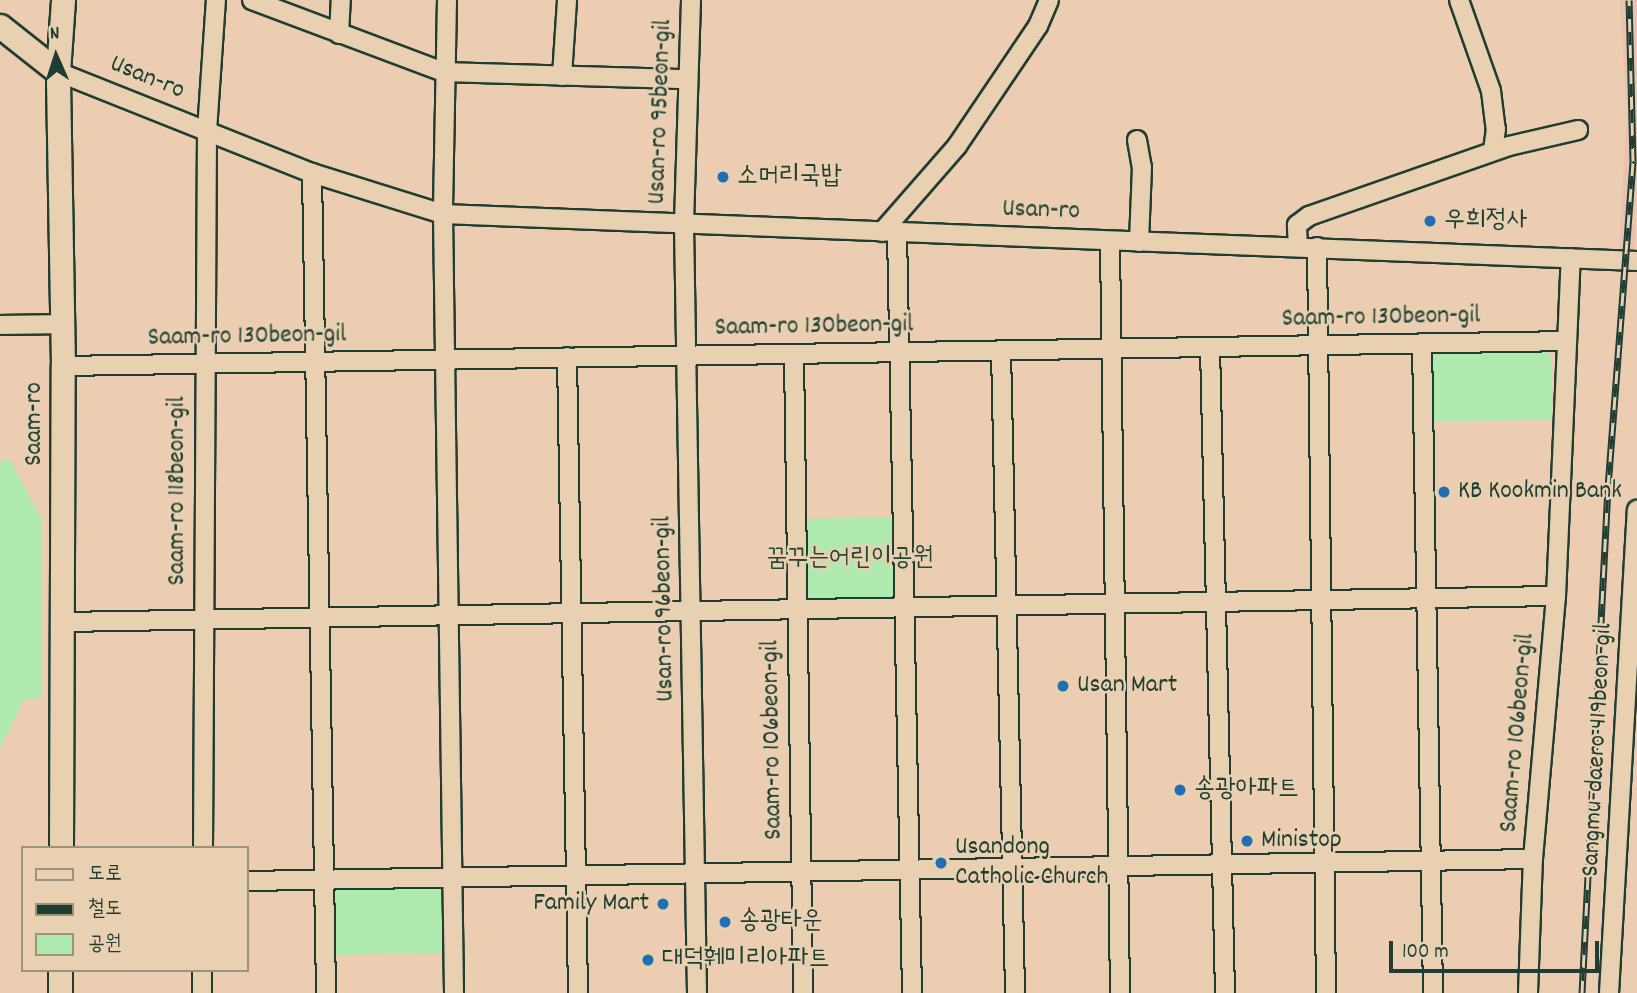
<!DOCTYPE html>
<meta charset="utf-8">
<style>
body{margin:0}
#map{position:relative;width:1637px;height:993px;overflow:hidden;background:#eccdb2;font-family:Dekko,"Poor Story",sans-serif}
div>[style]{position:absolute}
.built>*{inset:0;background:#e9c3af}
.green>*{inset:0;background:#aee9ae;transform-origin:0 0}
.roads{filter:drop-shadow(2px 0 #1f3d34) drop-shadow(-2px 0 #1f3d34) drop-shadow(0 2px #1f3d34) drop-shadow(0 -2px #1f3d34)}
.minor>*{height:18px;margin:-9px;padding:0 9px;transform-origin:9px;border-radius:9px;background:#e8d0b0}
.major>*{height:23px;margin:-11.5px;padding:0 11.5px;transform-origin:11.5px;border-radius:11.5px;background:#e8d0b0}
.rail>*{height:7px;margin-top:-3.5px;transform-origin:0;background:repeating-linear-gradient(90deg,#e8d0b0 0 13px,#1f3d34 0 26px);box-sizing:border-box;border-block:2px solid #1f3d34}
.dots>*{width:19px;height:19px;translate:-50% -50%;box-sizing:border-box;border:4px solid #e8d0b0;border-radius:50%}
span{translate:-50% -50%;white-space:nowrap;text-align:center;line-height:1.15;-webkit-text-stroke:5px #e8d0b0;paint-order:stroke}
.street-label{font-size:26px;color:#1f3d34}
.poi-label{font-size:26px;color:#1f3d34}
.left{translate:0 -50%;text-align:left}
.right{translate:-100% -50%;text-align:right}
.park-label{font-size:26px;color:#26463a}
.legend{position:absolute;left:21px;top:846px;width:228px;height:126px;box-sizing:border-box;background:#e8d0b0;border:2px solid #98957e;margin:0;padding:9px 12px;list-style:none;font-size:21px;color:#1f3d34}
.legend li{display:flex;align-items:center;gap:14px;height:35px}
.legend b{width:35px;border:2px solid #98957e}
.north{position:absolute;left:21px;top:21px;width:70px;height:70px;-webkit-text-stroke:5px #e8d0b0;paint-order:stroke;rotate:357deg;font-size:19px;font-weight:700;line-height:28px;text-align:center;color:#1f3d34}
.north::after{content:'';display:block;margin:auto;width:24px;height:32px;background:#1f3d34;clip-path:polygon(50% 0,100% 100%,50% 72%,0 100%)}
.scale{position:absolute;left:1389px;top:941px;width:210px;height:32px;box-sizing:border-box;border:4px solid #1f3d34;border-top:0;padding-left:9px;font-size:21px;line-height:24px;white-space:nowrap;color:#1f3d34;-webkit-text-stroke:5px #e8d0b0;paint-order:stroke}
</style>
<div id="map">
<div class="built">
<div style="clip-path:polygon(1620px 0,1637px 0,1635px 250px,1619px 250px,1627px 114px)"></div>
</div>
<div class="green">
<div style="clip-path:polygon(1542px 349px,1552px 356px,1551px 420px,1429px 421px,1428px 360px,1434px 351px)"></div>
<div style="clip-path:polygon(10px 459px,41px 518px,42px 698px,24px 699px,0 749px,0 462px)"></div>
<div style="clip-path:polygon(894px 517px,896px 592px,889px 599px,811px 600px,805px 593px,803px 519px)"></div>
<div style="left:445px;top:884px;width:69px;height:114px;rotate:89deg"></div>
</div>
<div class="roads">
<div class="minor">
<div style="left:252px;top:0;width:205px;rotate:20.6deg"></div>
<div style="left:444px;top:72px;width:243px;rotate:1.7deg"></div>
<div style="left:447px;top:0;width:214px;rotate:91.1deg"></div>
<div style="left:443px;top:214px;width:779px;rotate:89.19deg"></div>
<div style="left:691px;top:0;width:225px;rotate:91.8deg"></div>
<div style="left:684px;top:225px;width:768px;rotate:89.03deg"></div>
<div style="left:1459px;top:0;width:96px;rotate:70.6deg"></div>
<div style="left:1491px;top:91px;width:38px;rotate:83deg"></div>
<div style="left:1496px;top:129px;width:22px;rotate:98deg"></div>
<div style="left:339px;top:34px;width:34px;rotate:-87deg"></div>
<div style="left:58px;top:72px;width:273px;rotate:21.7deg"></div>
<div style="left:312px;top:173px;width:137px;rotate:17.4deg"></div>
<div style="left:443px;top:214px;width:1195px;rotate:2.25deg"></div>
<div style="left:562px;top:76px;width:76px;rotate:-86.2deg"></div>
<div style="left:1137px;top:140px;width:27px;rotate:80deg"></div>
<div style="left:1142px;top:167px;width:75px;rotate:92.3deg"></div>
<div style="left:312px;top:173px;width:820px;rotate:89.02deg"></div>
<div style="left:882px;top:232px;width:114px;rotate:-48.9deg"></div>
<div style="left:957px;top:146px;width:145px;rotate:-56deg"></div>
<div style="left:1038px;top:26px;width:28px;rotate:-67deg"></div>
<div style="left:897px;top:232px;width:761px;rotate:88.87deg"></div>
<div style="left:1110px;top:242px;width:751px;rotate:89.24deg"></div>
<div style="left:1298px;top:247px;width:22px;rotate:-93deg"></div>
<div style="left:1297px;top:225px;width:15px;rotate:-37deg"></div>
<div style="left:1309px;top:216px;width:212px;rotate:-19.3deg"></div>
<div style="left:1509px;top:146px;width:71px;rotate:-13.1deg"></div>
<div style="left:1317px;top:247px;width:746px;rotate:89.31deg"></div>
<div style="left:0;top:325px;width:62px;rotate:-0.9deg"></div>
<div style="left:1422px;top:343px;width:650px;rotate:89.03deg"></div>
<div style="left:1210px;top:347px;width:646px;rotate:88.67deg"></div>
<div style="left:1001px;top:350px;width:643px;rotate:88.75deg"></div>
<div style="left:794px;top:354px;width:639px;rotate:89.19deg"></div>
<div style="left:567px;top:357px;width:636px;rotate:89.01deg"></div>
<div style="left:63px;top:366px;width:1503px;rotate:-0.95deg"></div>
<div style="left:64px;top:622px;width:1492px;rotate:-1deg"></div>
<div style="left:203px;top:848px;width:717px;rotate:-89.68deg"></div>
<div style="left:207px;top:131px;width:131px;rotate:-86.1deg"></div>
<div style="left:247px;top:881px;width:1286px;rotate:-0.98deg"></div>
<div style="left:202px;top:993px;width:23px;rotate:-90deg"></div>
<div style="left:1528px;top:993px;width:134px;rotate:-87.9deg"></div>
<div style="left:1533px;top:859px;width:264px;rotate:-85deg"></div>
<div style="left:1556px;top:596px;width:338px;rotate:-87.5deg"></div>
<div style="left:1609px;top:993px;width:484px;rotate:-86.7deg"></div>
</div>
<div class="major">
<div style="left:0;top:26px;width:74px;rotate:38.4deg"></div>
<div style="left:61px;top:848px;width:482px;rotate:-89.8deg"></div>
<div style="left:63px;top:366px;width:294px;rotate:-91deg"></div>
<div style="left:58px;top:72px;width:72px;rotate:-86deg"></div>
<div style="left:60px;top:993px;width:23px;rotate:-90deg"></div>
</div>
</div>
<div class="rail">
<div style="left:1582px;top:993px;width:507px;rotate:-87.06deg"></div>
<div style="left:1608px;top:487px;width:327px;rotate:-85.6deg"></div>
<div style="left:1633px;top:161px;width:161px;rotate:-91.4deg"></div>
</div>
<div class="dots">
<div style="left:723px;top:177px;background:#1f6fb2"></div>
<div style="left:1430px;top:221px;background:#1f6fb2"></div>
<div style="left:1444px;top:492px;background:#1f6fb2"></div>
<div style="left:1063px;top:686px;background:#1f6fb2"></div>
<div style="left:1180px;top:790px;background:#1f6fb2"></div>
<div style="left:1247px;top:841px;background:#1f6fb2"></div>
<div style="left:941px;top:863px;background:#1f6fb2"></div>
<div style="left:663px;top:904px;background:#1f6fb2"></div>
<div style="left:725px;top:922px;background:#1f6fb2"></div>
<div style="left:648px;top:960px;background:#1f6fb2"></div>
</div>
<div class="street-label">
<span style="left:147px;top:78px;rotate:22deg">Usan-ro</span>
<span style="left:661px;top:112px;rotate:-88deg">Usan-ro 95beon-gil</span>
<span style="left:1041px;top:211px;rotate:2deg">Usan-ro</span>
<span style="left:1381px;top:318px;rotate:-1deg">Saam-ro 130beon-gil</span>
<span style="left:814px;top:327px;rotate:-1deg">Saam-ro 130beon-gil</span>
<span style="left:247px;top:337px;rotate:-1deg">Saam-ro 130beon-gil</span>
<span style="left:35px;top:424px;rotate:-90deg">Saam-ro</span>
<span style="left:178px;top:491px;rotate:-90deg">Saam-ro 118beon-gil</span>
<span style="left:665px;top:609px;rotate:-91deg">Usan-ro 96beon-gil</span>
<span style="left:1518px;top:733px;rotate:-85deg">Saam-ro 106beon-gil</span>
<span style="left:773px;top:740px;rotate:-91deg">Saam-ro 106beon-gil</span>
<span style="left:1598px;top:750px;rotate:-87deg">Sangmu-daero 419beon-gil</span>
</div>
<div class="poi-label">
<span class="left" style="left:737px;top:177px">소머리국밥</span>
<span class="left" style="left:1444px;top:221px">우희정사</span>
<span class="left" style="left:1458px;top:492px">KB Kookmin Bank</span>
<span class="left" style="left:1077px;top:686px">Usan Mart</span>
<span class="left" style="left:1194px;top:790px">송광아파트</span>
<span class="left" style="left:1261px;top:841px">Ministop</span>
<span class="left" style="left:955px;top:863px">Usandong<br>Catholic Church</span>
<span class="right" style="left:649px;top:904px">Family Mart</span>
<span class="left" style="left:739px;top:922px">송광타운</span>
<span class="left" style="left:662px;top:960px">대덕훼미리아파트</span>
</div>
<div class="park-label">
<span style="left:850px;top:559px">꿈꾸는어린이공원</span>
</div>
<ul class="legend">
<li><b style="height:9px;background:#e8d0b0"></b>도로</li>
<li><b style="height:9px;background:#1f3d34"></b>철도</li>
<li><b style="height:19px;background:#aee9ae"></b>공원</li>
</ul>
<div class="north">N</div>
<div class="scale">100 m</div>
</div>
